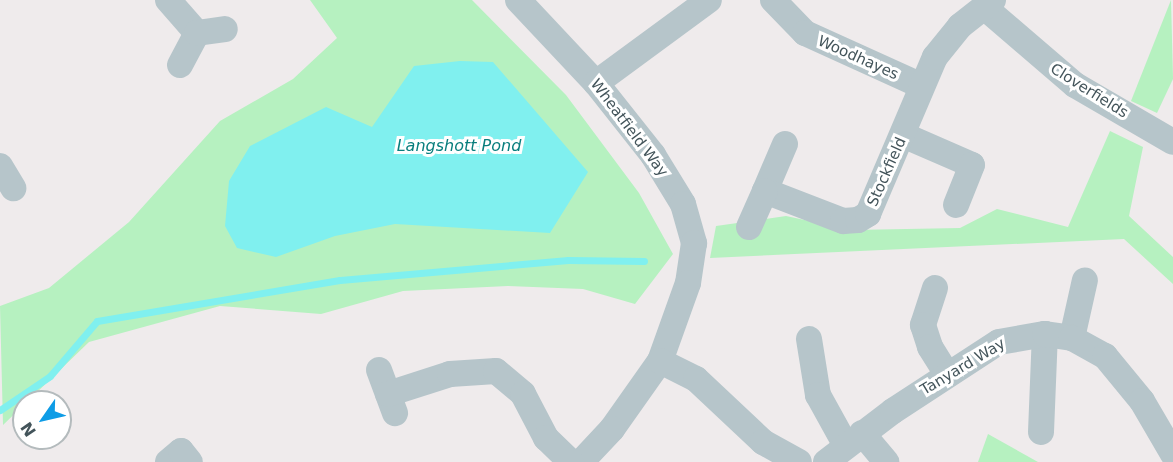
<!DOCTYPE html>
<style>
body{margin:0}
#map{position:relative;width:1173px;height:462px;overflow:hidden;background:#efebec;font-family:"DejaVu Sans",sans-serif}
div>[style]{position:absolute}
.green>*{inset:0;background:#b6f1c0}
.water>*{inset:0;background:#80f0ef}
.stream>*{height:7px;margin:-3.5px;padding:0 3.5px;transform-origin:3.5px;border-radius:3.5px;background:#80f0ef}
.minor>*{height:26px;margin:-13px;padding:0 13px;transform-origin:13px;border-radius:13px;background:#b6c5ca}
span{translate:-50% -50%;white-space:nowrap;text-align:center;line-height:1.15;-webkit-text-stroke:6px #fff;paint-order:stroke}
.street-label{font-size:15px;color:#43545a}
.water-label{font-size:16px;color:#087e7d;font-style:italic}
.north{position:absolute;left:12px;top:390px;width:60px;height:60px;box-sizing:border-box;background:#fff;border:2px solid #b4bbbd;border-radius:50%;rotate:236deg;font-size:16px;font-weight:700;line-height:24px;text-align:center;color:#43545a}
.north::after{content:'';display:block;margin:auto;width:21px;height:27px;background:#0e9ce6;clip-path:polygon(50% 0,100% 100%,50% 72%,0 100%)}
</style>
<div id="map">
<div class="green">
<div style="clip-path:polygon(310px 0,472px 0,566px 95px,639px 193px,673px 254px,635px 304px,583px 289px,508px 286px,403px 291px,321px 314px,220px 306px,89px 342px,3px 425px,0 306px,49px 288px,129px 222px,220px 121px,293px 79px,337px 38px)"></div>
<div style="clip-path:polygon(1171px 0,1173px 79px,1157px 113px,1131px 101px)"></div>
<div style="clip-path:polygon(1110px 131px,1143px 147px,1129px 216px,1173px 257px,1173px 284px,1124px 239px,710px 258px,716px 226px,786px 216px,852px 230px,960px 228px,997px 209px,1068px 227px)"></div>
<div style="clip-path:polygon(988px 434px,1038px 462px,978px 462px)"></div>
</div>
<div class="water">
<div style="clip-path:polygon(460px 61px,493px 62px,588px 172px,550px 233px,395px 224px,335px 236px,276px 257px,237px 248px,225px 226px,229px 181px,250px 146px,326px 107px,372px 127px,414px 66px)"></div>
</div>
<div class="stream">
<div style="left:0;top:410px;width:60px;rotate:-34.2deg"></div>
<div style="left:50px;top:376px;width:72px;rotate:-49.5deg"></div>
<div style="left:97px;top:321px;width:246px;rotate:-9.6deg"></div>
<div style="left:340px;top:280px;width:229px;rotate:-5deg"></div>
<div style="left:568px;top:260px;width:76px;rotate:0.8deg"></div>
</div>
<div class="minor">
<div style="left:168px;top:0;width:44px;rotate:48.7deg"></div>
<div style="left:518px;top:0;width:114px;rotate:46.8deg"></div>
<div style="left:596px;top:83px;width:92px;rotate:51.6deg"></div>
<div style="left:653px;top:155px;width:57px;rotate:58.5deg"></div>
<div style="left:683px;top:204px;width:41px;rotate:74.2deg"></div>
<div style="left:694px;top:243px;width:40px;rotate:98.5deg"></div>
<div style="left:688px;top:283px;width:83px;rotate:109.7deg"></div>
<div style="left:660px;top:361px;width:83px;rotate:125.2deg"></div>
<div style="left:612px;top:429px;width:45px;rotate:133.2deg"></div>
<div style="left:773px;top:0;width:46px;rotate:45.9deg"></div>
<div style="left:805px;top:33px;width:128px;rotate:24.4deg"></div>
<div style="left:984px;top:7px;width:120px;rotate:40.6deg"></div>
<div style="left:1075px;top:85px;width:113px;rotate:30.2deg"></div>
<div style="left:180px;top:65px;width:36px;rotate:-62deg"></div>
<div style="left:197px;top:33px;width:28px;rotate:-8deg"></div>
<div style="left:596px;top:83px;width:140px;rotate:-36.3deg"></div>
<div style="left:903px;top:135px;width:75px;rotate:23.5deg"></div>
<div style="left:972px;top:165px;width:43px;rotate:111.8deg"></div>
<div style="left:785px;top:144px;width:51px;rotate:113.1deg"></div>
<div style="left:765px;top:191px;width:84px;rotate:21deg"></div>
<div style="left:843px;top:221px;width:15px;rotate:-4deg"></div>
<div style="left:858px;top:220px;width:12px;rotate:-31deg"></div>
<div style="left:868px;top:214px;width:171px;rotate:-66.9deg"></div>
<div style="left:935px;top:57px;width:40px;rotate:-51deg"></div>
<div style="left:960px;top:26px;width:42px;rotate:-38.2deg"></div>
<div style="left:0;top:166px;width:26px;rotate:59deg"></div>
<div style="left:749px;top:227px;width:39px;rotate:-66deg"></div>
<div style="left:935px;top:288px;width:39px;rotate:108deg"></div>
<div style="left:923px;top:325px;width:23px;rotate:72deg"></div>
<div style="left:930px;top:347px;width:32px;rotate:58deg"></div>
<div style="left:1072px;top:338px;width:59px;rotate:-77.4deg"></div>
<div style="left:809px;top:339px;width:57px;rotate:80.9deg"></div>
<div style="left:818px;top:395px;width:56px;rotate:61.1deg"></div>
<div style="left:660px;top:361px;width:40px;rotate:26.6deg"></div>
<div style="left:696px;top:379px;width:92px;rotate:43.2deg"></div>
<div style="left:763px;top:442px;width:41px;rotate:29.1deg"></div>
<div style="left:379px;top:370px;width:46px;rotate:69.6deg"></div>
<div style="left:388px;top:394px;width:65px;rotate:-17.9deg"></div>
<div style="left:450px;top:374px;width:46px;rotate:-3.7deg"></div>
<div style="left:496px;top:371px;width:35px;rotate:40deg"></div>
<div style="left:523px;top:394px;width:50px;rotate:62.4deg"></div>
<div style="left:546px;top:438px;width:35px;rotate:44deg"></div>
<div style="left:1041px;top:432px;width:98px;rotate:-87.7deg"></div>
<div style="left:862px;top:433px;width:38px;rotate:50deg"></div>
<div style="left:168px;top:462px;width:17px;rotate:-40deg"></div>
<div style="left:181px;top:451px;width:14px;rotate:51deg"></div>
<div style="left:826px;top:462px;width:84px;rotate:-37.3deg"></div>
<div style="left:893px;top:411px;width:126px;rotate:-33.1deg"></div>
<div style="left:999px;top:342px;width:47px;rotate:-9.9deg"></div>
<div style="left:1045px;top:334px;width:27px;rotate:8deg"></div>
<div style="left:1072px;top:338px;width:38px;rotate:29deg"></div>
<div style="left:1105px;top:356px;width:58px;rotate:50.6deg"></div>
<div style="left:1142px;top:401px;width:61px;rotate:59.7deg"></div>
</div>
<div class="street-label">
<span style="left:858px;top:58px;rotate:24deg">Woodhayes</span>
<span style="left:1089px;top:91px;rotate:32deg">Cloverfields</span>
<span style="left:629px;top:128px;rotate:53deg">Wheatfield Way</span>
<span style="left:887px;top:172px;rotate:-66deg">Stockfield</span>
<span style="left:963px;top:367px;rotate:-31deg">Tanyard Way</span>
</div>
<div class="water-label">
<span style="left:459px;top:146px">Langshott Pond</span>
</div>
<div class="north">N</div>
</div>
